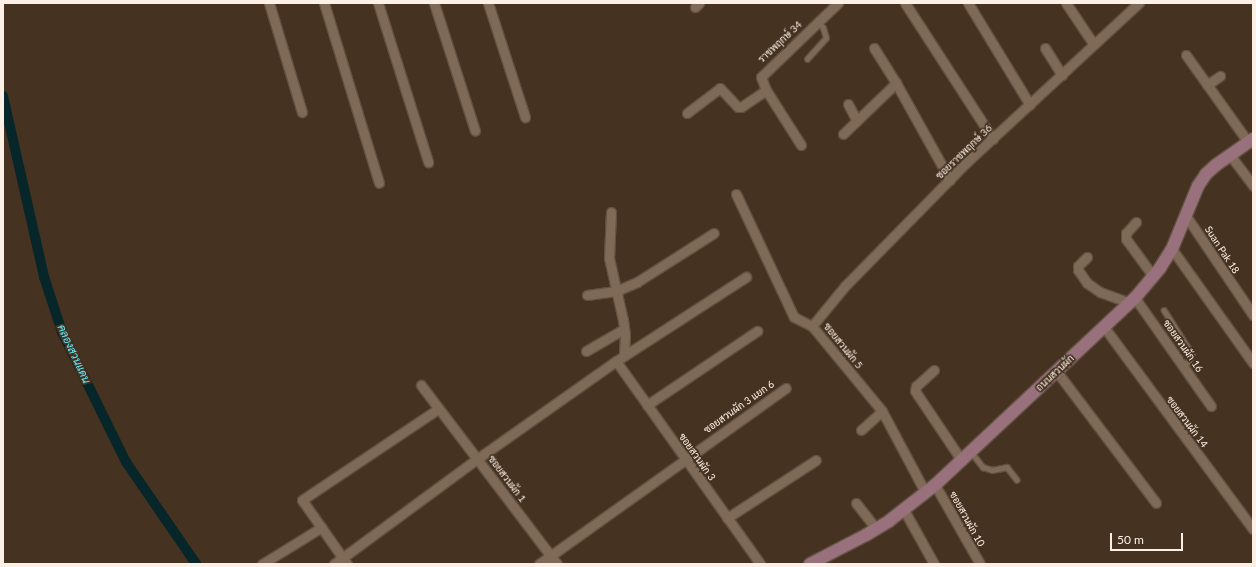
<!DOCTYPE html>
<meta charset="utf-8">
<style>
body{margin:0}
#map{position:relative;width:1256px;height:567px;overflow:hidden;background:#453221;font-family:Lato,Sarabun,sans-serif}
div>[style]{position:absolute}
.canal>*{height:10px;margin:-5px;padding:0 5px;transform-origin:5px;border-radius:5px;background:#07262a}
.roads{filter:drop-shadow(1px 0 #625142) drop-shadow(-1px 0 #625142) drop-shadow(0 1px #625142) drop-shadow(0 -1px #625142)}
.lane>*{height:4.5px;margin:-2.25px;padding:0 2.25px;transform-origin:2.25px;border-radius:2.25px;background:#7f6a58}
.street>*{height:9px;margin:-4.5px;padding:0 4.5px;transform-origin:4.5px;border-radius:4.5px;background:#7f6a58}
.secondary>*{height:12px;margin:-6px;padding:0 6px;transform-origin:6px;border-radius:6px;background:#98717d}
span{translate:-50% -50%;white-space:nowrap;text-align:center;line-height:1.15;-webkit-text-stroke:3.5px #453221;paint-order:stroke}
.street-label{font-size:10px;color:#fdf0e6}
.water-label{font-size:11px;color:#61ebfc;font-style:italic}
.frame{position:absolute;inset:0;border:4px solid #fdf0e6;pointer-events:none}
.scale{position:absolute;left:1110px;top:533px;width:73px;height:18px;box-sizing:border-box;border:2px solid #fdf0e6;border-top:0;padding-left:5px;font-size:12px;line-height:14px;white-space:nowrap;color:#fdf0e6;-webkit-text-stroke:3px #453221;paint-order:stroke}
</style>
<div id="map">
<div class="canal">
<div style="left:3px;top:96px;width:186px;rotate:77.2deg"></div>
<div style="left:44px;top:277px;width:58px;rotate:71.9deg"></div>
<div style="left:62px;top:332px;width:145px;rotate:63.8deg"></div>
<div style="left:126px;top:462px;width:124px;rotate:55.5deg"></div>
</div>
<div class="roads">
<div class="lane">
<div style="left:807px;top:59px;width:28px;rotate:-48deg"></div>
<div style="left:826px;top:38px;width:10px;rotate:-107deg"></div>
<div style="left:823px;top:28px;width:8px;rotate:-130deg"></div>
<div style="left:1164px;top:310px;width:52px;rotate:57.5deg"></div>
<div style="left:1192px;top:354px;width:9px;rotate:111deg"></div>
<div style="left:1189px;top:362px;width:7px;rotate:153deg"></div>
<div style="left:972px;top:453px;width:18px;rotate:52deg"></div>
<div style="left:983px;top:467px;width:9px;rotate:18deg"></div>
<div style="left:992px;top:470px;width:15px;rotate:-11deg"></div>
<div style="left:1007px;top:467px;width:16px;rotate:52deg"></div>
</div>
<div class="street">
<div style="left:269px;top:3px;width:114px;rotate:73.2deg"></div>
<div style="left:324px;top:3px;width:188px;rotate:73deg"></div>
<div style="left:378px;top:3px;width:167px;rotate:72.5deg"></div>
<div style="left:434px;top:3px;width:134px;rotate:72.2deg"></div>
<div style="left:488px;top:3px;width:120px;rotate:72deg"></div>
<div style="left:905px;top:3px;width:162px;rotate:57.1deg"></div>
<div style="left:968px;top:3px;width:119px;rotate:58.7deg"></div>
<div style="left:1066px;top:3px;width:50px;rotate:56.3deg"></div>
<div style="left:695px;top:7px;width:6px;rotate:-45deg"></div>
<div style="left:874px;top:48px;width:41px;rotate:57.8deg"></div>
<div style="left:896px;top:83px;width:111px;rotate:60.9deg"></div>
<div style="left:1045px;top:48px;width:32px;rotate:58deg"></div>
<div style="left:1186px;top:55px;width:107px;rotate:54.5deg"></div>
<div style="left:1207px;top:85px;width:16px;rotate:-35deg"></div>
<div style="left:848px;top:104px;width:19px;rotate:62deg"></div>
<div style="left:687px;top:113px;width:41px;rotate:-37.1deg"></div>
<div style="left:720px;top:88px;width:26px;rotate:47deg"></div>
<div style="left:738px;top:107px;width:3px"></div>
<div style="left:741px;top:107px;width:30px;rotate:-34deg"></div>
<div style="left:843px;top:134px;width:74px;rotate:-43.9deg"></div>
<div style="left:801px;top:145px;width:65px;rotate:-122.5deg"></div>
<div style="left:766px;top:90px;width:14px;rotate:-111deg"></div>
<div style="left:761px;top:77px;width:107px;rotate:-43.9deg"></div>
<div style="left:1230px;top:155px;width:39px;rotate:53deg"></div>
<div style="left:736px;top:194px;width:136px;rotate:64.8deg"></div>
<div style="left:794px;top:317px;width:20px;rotate:27deg"></div>
<div style="left:812px;top:326px;width:110px;rotate:50.5deg"></div>
<div style="left:882px;top:411px;width:92px;rotate:62deg"></div>
<div style="left:611px;top:212px;width:46px;rotate:92.5deg"></div>
<div style="left:609px;top:258px;width:64px;rotate:77.3deg"></div>
<div style="left:623px;top:320px;width:15px;rotate:82deg"></div>
<div style="left:625px;top:335px;width:21px;rotate:93deg"></div>
<div style="left:1186px;top:216px;width:120px;rotate:55.9deg"></div>
<div style="left:1136px;top:222px;width:15px;rotate:132deg"></div>
<div style="left:1126px;top:233px;width:6px;rotate:90deg"></div>
<div style="left:1126px;top:239px;width:46px;rotate:53.9deg"></div>
<div style="left:1172px;top:249px;width:140px;rotate:54.6deg"></div>
<div style="left:1087px;top:257px;width:13px;rotate:135deg"></div>
<div style="left:1078px;top:266px;width:4px;rotate:90deg"></div>
<div style="left:1078px;top:270px;width:16px;rotate:55deg"></div>
<div style="left:1087px;top:283px;width:16px;rotate:35deg"></div>
<div style="left:1100px;top:292px;width:33px;rotate:20deg"></div>
<div style="left:587px;top:295px;width:29px;rotate:-8deg"></div>
<div style="left:616px;top:291px;width:23px;rotate:-23deg"></div>
<div style="left:637px;top:282px;width:91px;rotate:-32.5deg"></div>
<div style="left:1135px;top:298px;width:132px;rotate:54.9deg"></div>
<div style="left:812px;top:326px;width:52px;rotate:-50.5deg"></div>
<div style="left:845px;top:286px;width:174px;rotate:-45.5deg"></div>
<div style="left:967px;top:162px;width:234px;rotate:-42.8deg"></div>
<div style="left:1104px;top:327px;width:251px;rotate:53.6deg"></div>
<div style="left:586px;top:351px;width:44px;rotate:-30.1deg"></div>
<div style="left:616px;top:361px;width:249px;rotate:54.6deg"></div>
<div style="left:934px;top:370px;width:24px;rotate:138deg"></div>
<div style="left:916px;top:386px;width:5px;rotate:101deg"></div>
<div style="left:915px;top:391px;width:84px;rotate:56.1deg"></div>
<div style="left:1057px;top:372px;width:164px;rotate:52.9deg"></div>
<div style="left:421px;top:385px;width:225px;rotate:52.8deg"></div>
<div style="left:647px;top:405px;width:133px;rotate:-33.9deg"></div>
<div style="left:861px;top:430px;width:28px;rotate:-42deg"></div>
<div style="left:935px;top:485px;width:91px;rotate:60.3deg"></div>
<div style="left:856px;top:503px;width:33px;rotate:52deg"></div>
<div style="left:904px;top:510px;width:62px;rotate:60.9deg"></div>
<div style="left:727px;top:518px;width:106px;rotate:-33.1deg"></div>
<div style="left:262px;top:564px;width:70px;rotate:-31.7deg"></div>
<div style="left:334px;top:564px;width:177px;rotate:-36.3deg"></div>
<div style="left:477px;top:459px;width:170px;rotate:-35.2deg"></div>
<div style="left:616px;top:361px;width:155px;rotate:-32.9deg"></div>
<div style="left:347px;top:564px;width:78px;rotate:-125.1deg"></div>
<div style="left:302px;top:500px;width:164px;rotate:-33.8deg"></div>
<div style="left:539px;top:564px;width:303px;rotate:-35.5deg"></div>
</div>
<div class="secondary">
<div style="left:810px;top:564px;width:63px;rotate:-27.4deg"></div>
<div style="left:866px;top:535px;width:27px;rotate:-31deg"></div>
<div style="left:889px;top:521px;width:58px;rotate:-38deg"></div>
<div style="left:935px;top:485px;width:274px;rotate:-43.1deg"></div>
<div style="left:1135px;top:298px;width:39px;rotate:-50deg"></div>
<div style="left:1160px;top:268px;width:22px;rotate:-58deg"></div>
<div style="left:1172px;top:249px;width:68px;rotate:-67.6deg"></div>
<div style="left:1198px;top:186px;width:14px;rotate:-56deg"></div>
<div style="left:1206px;top:174px;width:13px;rotate:-42deg"></div>
<div style="left:1216px;top:165px;width:45px;rotate:-35.1deg"></div>
</div>
</div>
<div class="street-label">
<span style="left:780px;top:42px;rotate:-43deg">ราชพฤกษ์ 34</span>
<span style="left:964px;top:152px;rotate:-44deg">ซอยราชพฤกษ์ 36</span>
<span style="left:1222px;top:250px;rotate:57deg">Suan Pak 18</span>
<span style="left:843px;top:346px;rotate:51deg">ซอยสวนผัก 5</span>
<span style="left:1183px;top:346px;rotate:55deg">ซอยสวนผัก 16</span>
<span style="left:1055px;top:373px;rotate:-43deg">ถนนสวนผัก</span>
<span style="left:739px;top:407px;rotate:-35deg">ซอยสวนผัก 3 แยก 6</span>
<span style="left:1187px;top:422px;rotate:53deg">ซอยสวนผัก 14</span>
<span style="left:697px;top:457px;rotate:55deg">ซอยสวนผัก 3</span>
<span style="left:507px;top:479px;rotate:53deg">ซอยสวนผัก 1</span>
<span style="left:967px;top:519px;rotate:61deg">ซอยสวนผัก 10</span>
</div>
<div class="water-label">
<span style="left:74px;top:354px;rotate:65deg">คลองสวนแดน</span>
</div>
<div class="frame"></div>
<div class="scale">50 m</div>
</div>
